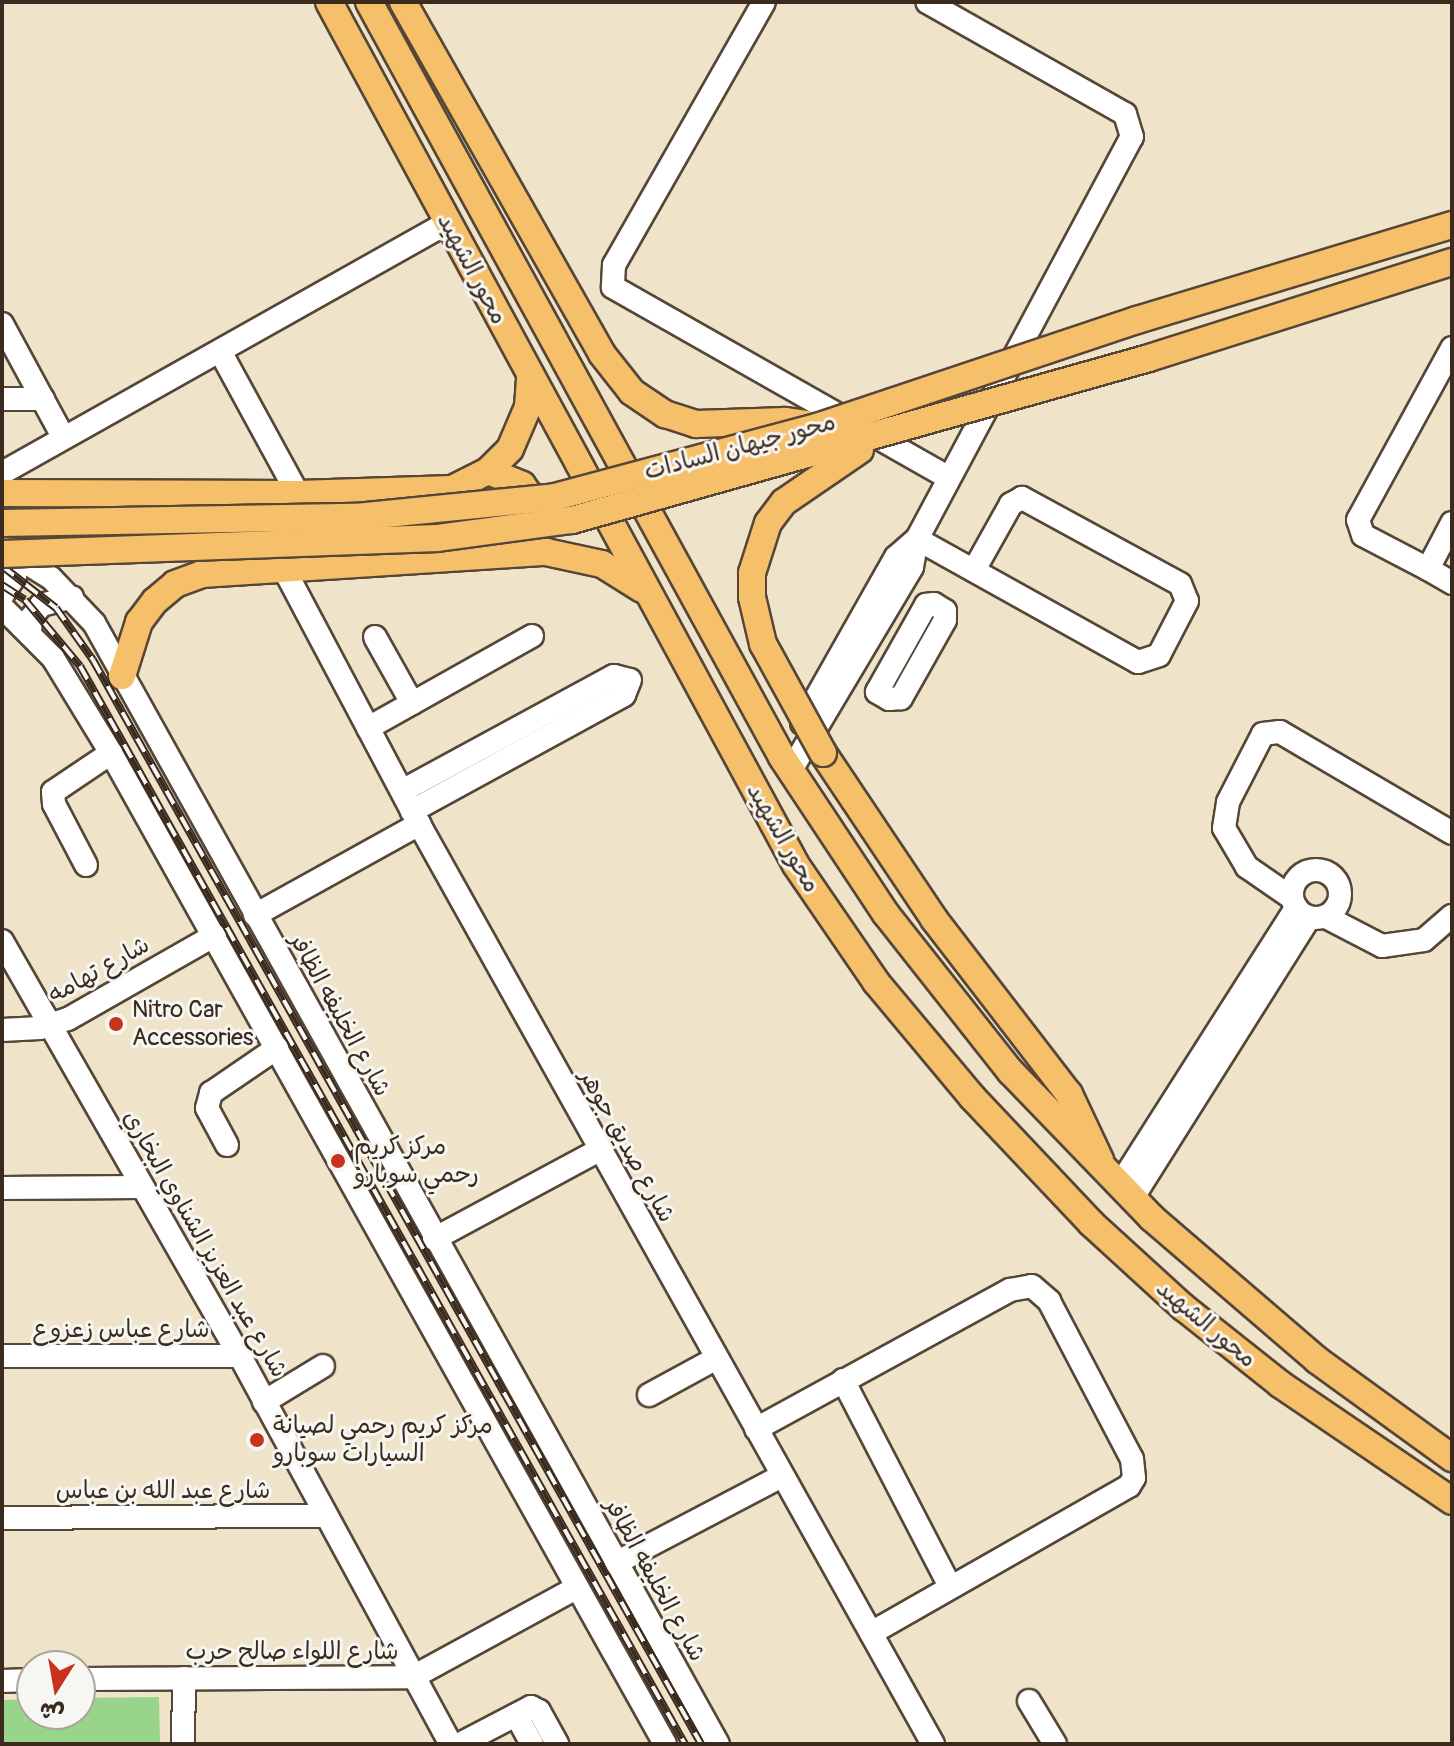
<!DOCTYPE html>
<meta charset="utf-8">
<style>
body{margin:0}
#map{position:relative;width:1454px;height:1746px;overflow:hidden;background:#efe3c9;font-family:Pangolin,"Playpen Sans Arabic",sans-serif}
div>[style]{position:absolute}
.green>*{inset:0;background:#98d489}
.roads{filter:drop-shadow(2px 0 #564638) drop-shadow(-2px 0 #564638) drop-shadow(0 2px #564638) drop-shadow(0 -2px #564638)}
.minor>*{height:22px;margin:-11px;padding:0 11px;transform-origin:11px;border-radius:11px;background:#fff}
.minor>.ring{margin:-11px;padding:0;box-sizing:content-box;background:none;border:22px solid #fff;border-radius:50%}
.major>*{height:26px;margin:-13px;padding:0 13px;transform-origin:13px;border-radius:13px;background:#f6c06b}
.rail>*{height:8px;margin-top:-4px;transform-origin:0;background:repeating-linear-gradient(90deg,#f6f6f2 0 15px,#3b2a1e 0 30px);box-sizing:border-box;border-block:2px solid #3b2a1e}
.bridges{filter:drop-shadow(2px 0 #564638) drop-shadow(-2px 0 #564638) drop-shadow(0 2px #564638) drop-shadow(0 -2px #564638)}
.major-bridge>*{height:26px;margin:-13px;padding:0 13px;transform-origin:13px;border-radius:13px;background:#f6c06b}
.dots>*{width:22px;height:22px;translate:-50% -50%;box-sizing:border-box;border:4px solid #f6f6f2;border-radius:50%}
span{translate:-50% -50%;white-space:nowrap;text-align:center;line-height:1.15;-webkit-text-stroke:6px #f6f6f2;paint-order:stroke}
.street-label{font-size:24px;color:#3b2a1e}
.poi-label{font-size:24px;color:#3b2a1e}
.left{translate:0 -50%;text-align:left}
.frame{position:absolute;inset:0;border:4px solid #3b2a1e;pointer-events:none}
.north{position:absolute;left:16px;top:1650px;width:80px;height:80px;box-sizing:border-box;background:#f6f6f2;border:2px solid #aba49d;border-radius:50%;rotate:191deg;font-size:22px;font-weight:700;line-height:32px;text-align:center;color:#3b2a1e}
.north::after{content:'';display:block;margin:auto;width:28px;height:36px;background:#c8321e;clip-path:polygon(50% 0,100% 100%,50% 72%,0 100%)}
</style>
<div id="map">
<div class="green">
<div style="clip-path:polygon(159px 1697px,160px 1744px,2px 1744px,2px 1700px,32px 1699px,32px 1714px,80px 1714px,80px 1698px)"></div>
</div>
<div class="roads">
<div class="minor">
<div style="left:764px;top:2px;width:303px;rotate:119.7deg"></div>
<div style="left:614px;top:265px;width:22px;rotate:93deg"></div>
<div style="left:613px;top:287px;width:386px;rotate:29.6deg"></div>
<div style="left:2px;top:324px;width:128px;rotate:61.6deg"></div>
<div style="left:221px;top:353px;width:161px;rotate:61.4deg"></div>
<div style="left:2px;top:399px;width:41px"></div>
<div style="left:2px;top:473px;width:510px;rotate:-29.33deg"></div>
<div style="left:1452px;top:523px;width:52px;rotate:117.6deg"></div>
<div style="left:1428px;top:569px;width:28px;rotate:30deg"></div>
<div style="left:917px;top:539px;width:253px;rotate:29.1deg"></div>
<div style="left:1138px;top:662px;width:22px;rotate:-18deg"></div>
<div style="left:1159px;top:655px;width:61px;rotate:-62.6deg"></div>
<div style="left:1187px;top:601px;width:18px;rotate:-112deg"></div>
<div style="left:1180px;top:584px;width:180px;rotate:-151.4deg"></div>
<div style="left:1022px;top:498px;width:13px;rotate:151deg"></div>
<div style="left:1011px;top:504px;width:76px;rotate:119.3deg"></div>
<div style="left:9px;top:552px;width:49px;rotate:31.8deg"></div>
<div style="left:51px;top:578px;width:62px;rotate:46.3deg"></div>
<div style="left:94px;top:623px;width:1283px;rotate:60.9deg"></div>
<div style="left:284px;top:569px;width:289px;rotate:62.1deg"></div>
<div style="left:419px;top:824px;width:1054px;rotate:60.81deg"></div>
<div style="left:1428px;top:569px;width:73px;rotate:-152.4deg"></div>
<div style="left:1363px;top:535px;width:16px;rotate:-108deg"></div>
<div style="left:1358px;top:520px;width:196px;rotate:-61.3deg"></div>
<div style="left:2px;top:596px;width:24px;rotate:-57deg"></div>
<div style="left:15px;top:576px;width:25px;rotate:-108deg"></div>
<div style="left:934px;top:604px;width:13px;rotate:32deg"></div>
<div style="left:945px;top:611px;width:9px;rotate:90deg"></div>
<div style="left:945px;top:620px;width:90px;rotate:119.4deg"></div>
<div style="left:901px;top:698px;width:12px;rotate:175deg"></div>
<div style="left:889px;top:699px;width:14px;rotate:-150deg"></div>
<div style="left:877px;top:692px;width:100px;rotate:-60.6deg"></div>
<div style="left:926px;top:605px;width:8px;rotate:-7deg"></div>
<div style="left:2px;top:607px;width:72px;rotate:45deg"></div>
<div style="left:53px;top:658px;width:111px;rotate:58.6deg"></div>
<div style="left:111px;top:753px;width:1135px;rotate:60.79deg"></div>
<div style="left:30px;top:632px;width:14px;rotate:-86deg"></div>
<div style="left:31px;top:618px;width:16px;rotate:-52deg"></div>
<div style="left:41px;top:605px;width:32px;rotate:-14deg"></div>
<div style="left:375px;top:637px;width:76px;rotate:60.7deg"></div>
<div style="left:802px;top:723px;width:191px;rotate:-60.5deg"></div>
<div style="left:896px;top:557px;width:28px;rotate:-41deg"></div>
<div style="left:368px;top:728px;width:188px;rotate:-29.3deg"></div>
<div style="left:791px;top:770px;width:236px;rotate:-59.2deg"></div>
<div style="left:912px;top:567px;width:28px;rotate:-80deg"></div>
<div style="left:917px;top:539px;width:456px;rotate:-61.9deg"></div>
<div style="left:1132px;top:137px;width:24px;rotate:-107deg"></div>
<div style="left:1125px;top:114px;width:227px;rotate:-150.5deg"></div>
<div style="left:402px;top:791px;width:241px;rotate:-28.5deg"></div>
<div style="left:614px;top:676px;width:16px;rotate:14deg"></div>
<div style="left:630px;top:680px;width:16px;rotate:112deg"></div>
<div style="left:624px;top:695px;width:242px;rotate:151.3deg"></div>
<div style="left:86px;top:865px;width:69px;rotate:-117.7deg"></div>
<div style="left:54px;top:804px;width:12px;rotate:-95deg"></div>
<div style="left:53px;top:792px;width:70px;rotate:-33.9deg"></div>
<div class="ring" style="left:1292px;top:870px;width:26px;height:26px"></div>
<div style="left:1292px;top:898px;width:55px;rotate:-145.4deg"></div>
<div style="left:1247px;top:867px;width:45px;rotate:-120.5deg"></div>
<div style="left:1224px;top:828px;width:26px;rotate:-81deg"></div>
<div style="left:1228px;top:802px;width:76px;rotate:-62.8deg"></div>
<div style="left:1263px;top:734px;width:17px;rotate:-7deg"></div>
<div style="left:1280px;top:732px;width:199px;rotate:30.4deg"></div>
<div style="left:255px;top:915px;width:188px;rotate:-29deg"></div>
<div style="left:1326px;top:917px;width:63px;rotate:27.4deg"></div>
<div style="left:1382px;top:946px;width:42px;rotate:-8.1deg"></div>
<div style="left:1424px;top:940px;width:37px;rotate:-41deg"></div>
<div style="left:2px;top:941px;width:478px;rotate:60.2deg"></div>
<div style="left:240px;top:1356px;width:442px;rotate:61.5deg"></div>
<div style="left:2px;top:1030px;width:38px;rotate:-3deg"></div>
<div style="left:40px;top:1028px;width:29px;rotate:-18deg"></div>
<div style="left:68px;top:1019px;width:169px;rotate:-29.7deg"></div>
<div style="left:227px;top:1145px;width:42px;rotate:-118.4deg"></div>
<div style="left:207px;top:1108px;width:16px;rotate:-75deg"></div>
<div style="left:211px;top:1093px;width:80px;rotate:-34.3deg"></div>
<div style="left:1119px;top:1186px;width:330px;rotate:-57.5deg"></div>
<div style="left:2px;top:1188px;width:138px;rotate:-0.4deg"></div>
<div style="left:1132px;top:1199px;width:332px;rotate:-57.8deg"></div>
<div style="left:434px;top:1239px;width:187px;rotate:-28.3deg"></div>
<div style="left:2px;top:1356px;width:238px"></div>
<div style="left:843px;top:1380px;width:232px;rotate:62.6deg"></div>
<div style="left:649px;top:1395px;width:77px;rotate:-28.6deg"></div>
<div style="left:264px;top:1402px;width:69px;rotate:-31.4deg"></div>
<div style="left:756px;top:1429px;width:290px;rotate:-28.7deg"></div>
<div style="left:1010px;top:1290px;width:22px;rotate:-10deg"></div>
<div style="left:1032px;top:1286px;width:23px;rotate:41deg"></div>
<div style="left:1049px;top:1301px;width:178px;rotate:62.3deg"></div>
<div style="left:1132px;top:1459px;width:19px;rotate:84deg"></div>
<div style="left:1134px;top:1478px;width:9px;rotate:122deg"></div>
<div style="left:1129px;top:1486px;width:297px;rotate:150.3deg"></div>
<div style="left:2px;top:1518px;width:323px;rotate:-0.4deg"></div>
<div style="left:616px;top:1563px;width:187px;rotate:-27.7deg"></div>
<div style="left:80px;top:1679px;width:333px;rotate:-0.3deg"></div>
<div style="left:413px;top:1677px;width:186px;rotate:-28.6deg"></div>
<div style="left:2px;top:1681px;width:30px;rotate:-2deg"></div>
<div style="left:1029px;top:1701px;width:50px;rotate:58.8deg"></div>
<div style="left:516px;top:1715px;width:33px;rotate:61deg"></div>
<div style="left:183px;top:1744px;width:66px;rotate:-89.1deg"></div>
<div style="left:460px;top:1744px;width:80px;rotate:-27.5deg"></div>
<div style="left:531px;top:1707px;width:9px;rotate:27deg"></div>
<div style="left:539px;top:1711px;width:38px;rotate:61deg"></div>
</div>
<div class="major">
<div style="left:329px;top:2px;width:981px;rotate:61.58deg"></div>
<div style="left:796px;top:865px;width:142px;rotate:55.6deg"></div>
<div style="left:876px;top:982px;width:150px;rotate:50.1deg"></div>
<div style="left:972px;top:1097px;width:173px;rotate:46.6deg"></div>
<div style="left:1091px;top:1223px;width:125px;rotate:42.4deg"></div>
<div style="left:1183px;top:1307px;width:124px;rotate:38.4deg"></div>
<div style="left:1280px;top:1384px;width:208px;rotate:34.2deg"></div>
<div style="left:369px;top:2px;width:861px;rotate:61.32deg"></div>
<div style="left:782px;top:757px;width:188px;rotate:56.5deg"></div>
<div style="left:886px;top:914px;width:201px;rotate:51.7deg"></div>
<div style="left:1011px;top:1072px;width:203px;rotate:46deg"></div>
<div style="left:1152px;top:1218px;width:218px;rotate:40.7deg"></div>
<div style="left:1317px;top:1360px;width:167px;rotate:36deg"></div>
<div style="left:403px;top:2px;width:404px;rotate:60.5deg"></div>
<div style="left:602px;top:354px;width:48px;rotate:51.7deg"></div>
<div style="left:632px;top:392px;width:40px;rotate:34deg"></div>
<div style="left:665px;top:414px;width:33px;rotate:18deg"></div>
<div style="left:696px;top:424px;width:89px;rotate:-1.9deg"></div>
<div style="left:785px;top:421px;width:35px;rotate:8deg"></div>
<div style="left:488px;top:471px;width:37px;rotate:22deg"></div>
<div style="left:522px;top:485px;width:35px;rotate:53deg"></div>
<div style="left:2px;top:493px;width:296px;rotate:0.2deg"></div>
<div style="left:298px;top:494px;width:154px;rotate:-1.9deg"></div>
<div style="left:452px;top:489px;width:40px;rotate:-26.6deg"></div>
<div style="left:488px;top:471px;width:31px;rotate:-45deg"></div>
<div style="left:510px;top:449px;width:46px;rotate:-66.8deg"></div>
<div style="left:528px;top:407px;width:30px;rotate:-86deg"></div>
<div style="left:122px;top:676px;width:57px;rotate:-72.5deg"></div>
<div style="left:139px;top:622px;width:26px;rotate:-53deg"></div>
<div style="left:155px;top:601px;width:26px;rotate:-40deg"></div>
<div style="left:175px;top:584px;width:29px;rotate:-20deg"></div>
<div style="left:202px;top:574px;width:345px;rotate:-3.7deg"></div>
<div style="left:546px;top:552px;width:57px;rotate:12.1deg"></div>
<div style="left:602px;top:564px;width:47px;rotate:32deg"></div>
<div style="left:823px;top:753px;width:200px;rotate:56.2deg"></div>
<div style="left:934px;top:919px;width:221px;rotate:52.4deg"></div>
<div style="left:1069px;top:1094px;width:73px;rotate:64.8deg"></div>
</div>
</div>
<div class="rail">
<div style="left:2px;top:566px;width:68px;rotate:37.9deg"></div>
<div style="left:56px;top:608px;width:64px;rotate:54.6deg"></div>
<div style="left:93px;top:660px;width:1243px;rotate:60.71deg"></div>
<div style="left:2px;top:585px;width:27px;rotate:33deg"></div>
<div style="left:25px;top:600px;width:86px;rotate:50.2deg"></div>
<div style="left:80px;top:666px;width:1236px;rotate:60.7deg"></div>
</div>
<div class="bridges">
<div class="major-bridge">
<div style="left:2px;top:523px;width:354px;rotate:-1deg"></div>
<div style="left:356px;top:517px;width:200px;rotate:-5.7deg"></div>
<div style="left:555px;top:497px;width:274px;rotate:-15deg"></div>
<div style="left:820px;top:426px;width:334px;rotate:-18.5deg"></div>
<div style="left:1137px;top:320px;width:329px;rotate:-16.8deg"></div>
<div style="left:2px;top:554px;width:436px;rotate:-2.1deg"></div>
<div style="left:438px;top:538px;width:135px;rotate:-7.7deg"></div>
<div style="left:572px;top:520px;width:599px;rotate:-15.68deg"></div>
<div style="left:1149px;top:358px;width:318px;rotate:-17.6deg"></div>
<div style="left:823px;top:753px;width:124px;rotate:-118.8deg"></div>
<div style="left:763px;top:644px;width:48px;rotate:-103.2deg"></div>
<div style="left:752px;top:597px;width:24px;rotate:-90deg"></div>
<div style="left:752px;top:573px;width:52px;rotate:-72.3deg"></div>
<div style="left:768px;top:523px;width:26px;rotate:-53deg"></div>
<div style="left:784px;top:502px;width:92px;rotate:-34.4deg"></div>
</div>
</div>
<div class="dots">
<div style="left:116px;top:1024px;background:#c8321e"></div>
<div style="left:338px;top:1161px;background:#c8321e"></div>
<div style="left:257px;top:1440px;background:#c8321e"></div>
</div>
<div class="street-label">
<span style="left:472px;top:269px;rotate:62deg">محور الشهيد</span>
<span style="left:740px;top:447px;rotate:-15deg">محور جيهان السادات</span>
<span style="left:783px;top:838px;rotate:60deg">محور الشهيد</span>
<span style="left:99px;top:970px;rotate:-29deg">شارع تهامه</span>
<span style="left:340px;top:1015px;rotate:61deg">شارع الخليفه الظافر</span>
<span style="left:627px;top:1146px;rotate:61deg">شارع صديق جوهر</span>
<span style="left:205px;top:1244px;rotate:60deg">شارع عبد العزيز الشناوي البخاري</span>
<span style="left:1206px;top:1324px;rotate:40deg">محور الشهيد</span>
<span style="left:121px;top:1330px">شارع عباس زعزوع</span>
<span style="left:163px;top:1491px">شارع عبد الله بن عباس</span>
<span style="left:655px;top:1580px;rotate:61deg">شارع الخليفه الظافر</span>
<span style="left:292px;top:1652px">شارع اللواء صالح حرب</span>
</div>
<div class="poi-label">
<span class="left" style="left:132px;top:1024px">Nitro Car<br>Accessories</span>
<span class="left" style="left:354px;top:1161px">مركز كريم<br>رحمي سوبارو</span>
<span class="left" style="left:273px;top:1440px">مركز كريم رحمي لصيانة<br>السيارات سوبارو</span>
</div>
<div class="frame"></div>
<div class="north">ش</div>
</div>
